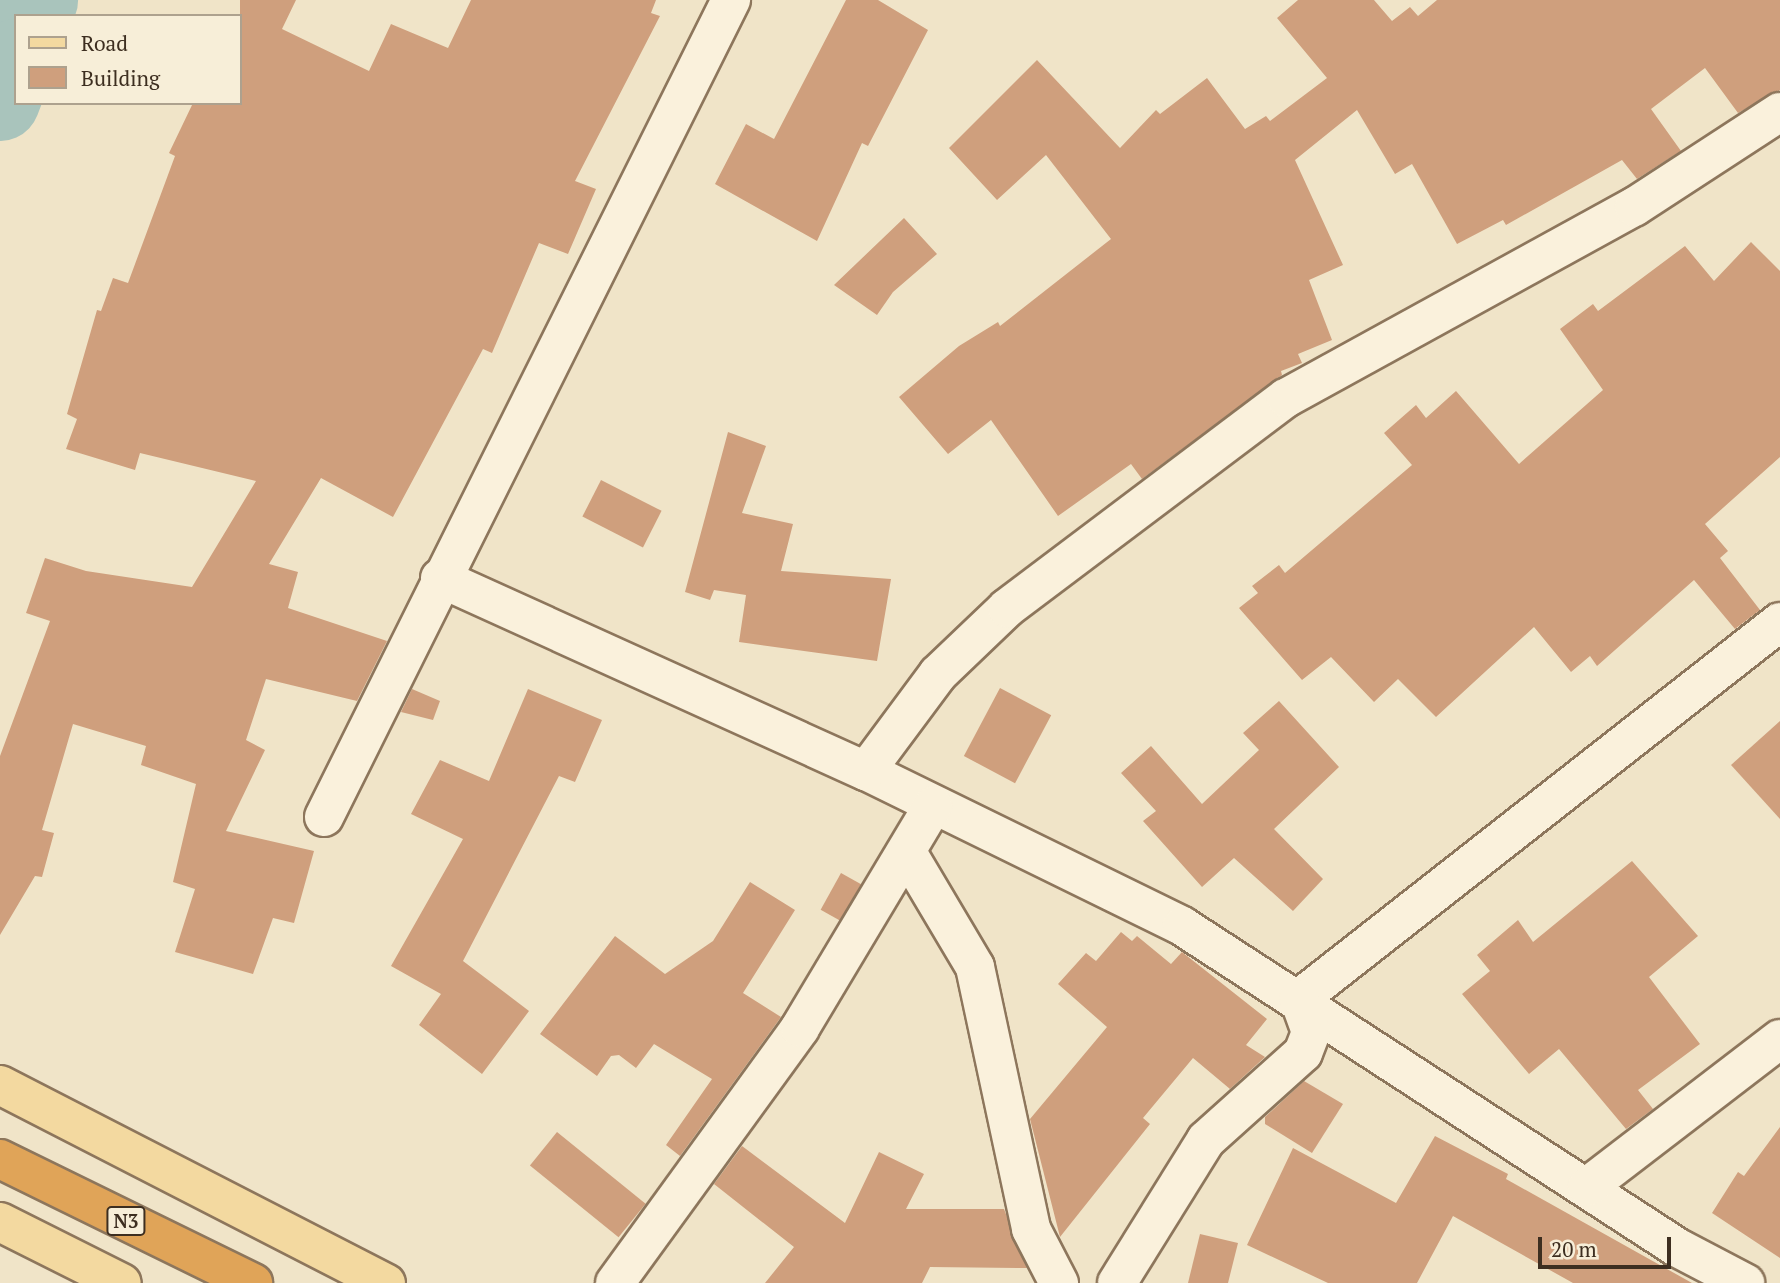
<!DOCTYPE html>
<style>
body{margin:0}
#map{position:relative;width:1780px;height:1283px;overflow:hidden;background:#f0e4c8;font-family:"PT Serif",serif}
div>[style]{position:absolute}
.river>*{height:80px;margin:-40px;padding:0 40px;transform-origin:40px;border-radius:40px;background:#a9c4bc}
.building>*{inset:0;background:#cf9f7d;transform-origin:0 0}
.roads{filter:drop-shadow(2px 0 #8d765c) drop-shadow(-2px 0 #8d765c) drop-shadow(0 2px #8d765c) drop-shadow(0 -2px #8d765c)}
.street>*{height:38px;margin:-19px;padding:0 19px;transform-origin:19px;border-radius:19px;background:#faf1dc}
.primary>*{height:38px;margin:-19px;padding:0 19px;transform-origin:19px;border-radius:19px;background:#f3d9a0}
.highway>*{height:38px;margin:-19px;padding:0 19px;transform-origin:19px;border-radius:19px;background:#e0a458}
span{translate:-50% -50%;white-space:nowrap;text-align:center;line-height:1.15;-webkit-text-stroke:6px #f7eed8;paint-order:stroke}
.shield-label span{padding:2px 5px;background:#f7eed8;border:2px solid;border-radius:5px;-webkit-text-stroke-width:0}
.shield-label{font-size:19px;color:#3d2e20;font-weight:700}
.legend{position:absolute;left:14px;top:14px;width:228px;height:91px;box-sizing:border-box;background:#f7eed8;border:2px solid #ada18e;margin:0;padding:9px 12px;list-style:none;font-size:21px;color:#3d2e20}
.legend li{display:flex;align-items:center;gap:14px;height:35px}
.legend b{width:35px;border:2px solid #ada18e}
.scale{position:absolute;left:1538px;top:1237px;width:133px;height:32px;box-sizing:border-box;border:4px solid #3d2e20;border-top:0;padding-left:9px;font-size:21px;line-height:24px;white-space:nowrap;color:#3d2e20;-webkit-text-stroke:5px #f7eed8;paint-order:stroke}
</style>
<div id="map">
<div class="river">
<div style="left:32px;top:16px;width:17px;rotate:-69deg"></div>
<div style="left:0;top:101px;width:45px;rotate:-69.1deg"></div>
</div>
<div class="building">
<div style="clip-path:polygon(240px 0,296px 0,282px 29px,369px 71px,391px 24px,448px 48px,471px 0,656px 0,651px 13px,660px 16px,575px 181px,596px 189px,568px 254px,539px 243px,492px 353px,483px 349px,393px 517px,321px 478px,269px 564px,298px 572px,288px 608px,387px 641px,357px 701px,266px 679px,246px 740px,265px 750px,226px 831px,314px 851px,294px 923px,273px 918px,253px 974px,175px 952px,195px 889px,173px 882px,196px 784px,141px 765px,146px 746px,73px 724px,42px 830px,54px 833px,42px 877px,35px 876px,0 935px,0 756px,50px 621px,26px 613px,45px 558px,86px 571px,192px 587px,256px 481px,140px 453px,135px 470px,66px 449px,77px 419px,67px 414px,97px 310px,101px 311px,113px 278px,128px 283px,175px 156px,169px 153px,193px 103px,240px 103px)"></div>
<div style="clip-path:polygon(846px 0,878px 0,928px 30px,868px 146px,862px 143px,817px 241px,715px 184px,746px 124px,774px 139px)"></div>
<div style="clip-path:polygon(1298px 0,1374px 0,1392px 21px,1410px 7px,1418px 16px,1437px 0,1780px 0,1780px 90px,1738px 113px,1705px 68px,1651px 109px,1681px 151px,1637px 179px,1622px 160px,1506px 225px,1503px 220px,1457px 244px,1412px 164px,1395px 174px,1357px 110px,1295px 160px,1343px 265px,1309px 280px,1332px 340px,1298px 354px,1302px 363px,1281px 371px,1282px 375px,1142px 479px,1131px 464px,1058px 516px,991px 420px,948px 454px,899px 397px,959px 346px,998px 322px,1000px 326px,1111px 239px,1046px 155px,997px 200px,949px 148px,1037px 60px,1120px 148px,1156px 110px,1160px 114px,1207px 78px,1245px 129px,1266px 116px,1270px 121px,1327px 78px,1277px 18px)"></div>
<div style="clip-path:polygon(904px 218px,937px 254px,893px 292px,877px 315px,834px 285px)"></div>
<div style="clip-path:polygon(1751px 242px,1780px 271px,1780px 457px,1705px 524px,1728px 551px,1720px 558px,1760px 610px,1735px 629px,1694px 580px,1597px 666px,1590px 656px,1571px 672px,1534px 627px,1436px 717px,1398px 679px,1374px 702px,1331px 657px,1302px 680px,1239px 608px,1258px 593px,1252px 586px,1279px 565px,1285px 573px,1412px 465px,1384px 433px,1416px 405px,1426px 418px,1456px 391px,1519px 464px,1603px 390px,1560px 329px,1593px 304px,1598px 311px,1685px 246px,1714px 281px)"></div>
<div style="clip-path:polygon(728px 432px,766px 446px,742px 513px,793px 524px,781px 571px,891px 579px,877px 661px,739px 642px,746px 595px,714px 590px,710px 600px,685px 592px)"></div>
<div style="left:601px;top:480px;width:68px;height:41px;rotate:27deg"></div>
<div style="left:1000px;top:688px;width:58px;height:77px;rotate:28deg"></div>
<div style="clip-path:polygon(412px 689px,440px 701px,433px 720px,401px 712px)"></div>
<div style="clip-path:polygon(528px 689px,602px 720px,575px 782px,559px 776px,463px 961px,529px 1011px,482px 1074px,419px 1025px,441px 994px,391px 966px,463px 839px,411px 814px,440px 760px,489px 781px)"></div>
<div style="clip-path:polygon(1279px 701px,1339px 767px,1274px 829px,1323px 879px,1293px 911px,1234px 858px,1202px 887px,1143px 821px,1156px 811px,1121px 773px,1151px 746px,1202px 804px,1259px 750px,1243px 733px)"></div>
<div style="clip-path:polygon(1780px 721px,1780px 819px,1731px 765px)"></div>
<div style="clip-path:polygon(1632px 861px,1698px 936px,1649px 977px,1700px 1044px,1638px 1090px,1653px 1109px,1626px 1129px,1559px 1049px,1529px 1074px,1462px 994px,1490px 971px,1477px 955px,1518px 920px,1533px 942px)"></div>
<div style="left:841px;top:873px;width:23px;height:42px;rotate:29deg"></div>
<div style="clip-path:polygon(750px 882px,795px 910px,743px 993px,781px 1017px,680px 1156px,666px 1145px,712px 1079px,654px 1044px,636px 1068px,619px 1055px,611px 1056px,597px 1076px,540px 1034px,615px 936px,665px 974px,713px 941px)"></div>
<div style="clip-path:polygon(1121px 932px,1132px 941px,1137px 936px,1171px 964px,1182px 952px,1267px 1019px,1246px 1045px,1265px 1057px,1230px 1089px,1193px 1058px,1143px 1118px,1150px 1124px,1060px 1237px,1030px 1119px,1107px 1027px,1058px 984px,1086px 953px,1096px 961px)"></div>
<div style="clip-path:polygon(1304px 1081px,1343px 1104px,1312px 1153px,1265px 1124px,1265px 1117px)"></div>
<div style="clip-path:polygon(1780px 1127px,1780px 1258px,1712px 1213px,1738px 1172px,1744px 1176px)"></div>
<div style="left:557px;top:1132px;width:114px;height:43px;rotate:39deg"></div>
<div style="clip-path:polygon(1435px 1136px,1508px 1174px,1506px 1179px,1692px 1283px,1573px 1283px,1453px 1216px,1417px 1283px,1328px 1283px,1247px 1245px,1293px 1148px,1396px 1203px)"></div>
<div style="clip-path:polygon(742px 1146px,845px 1223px,879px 1152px,924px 1174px,906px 1209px,1004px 1209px,1027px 1268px,930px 1267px,922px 1283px,765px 1283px,794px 1247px,714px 1184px)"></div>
<div style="clip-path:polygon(1200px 1234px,1238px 1243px,1228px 1283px,1188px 1283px)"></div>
</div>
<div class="roads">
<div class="street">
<div style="left:440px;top:578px;width:468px;rotate:24.4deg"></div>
<div style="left:866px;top:771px;width:352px;rotate:26.1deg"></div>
<div style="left:1182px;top:926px;width:591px;rotate:32.99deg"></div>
<div style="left:1678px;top:1248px;width:76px;rotate:27.6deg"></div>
<div style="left:866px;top:771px;width:121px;rotate:-53.4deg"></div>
<div style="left:938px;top:674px;width:95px;rotate:-43.7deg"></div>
<div style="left:1007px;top:608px;width:349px;rotate:-37deg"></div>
<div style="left:1286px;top:398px;width:397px;rotate:-28.8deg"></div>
<div style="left:1634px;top:207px;width:174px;rotate:-33.1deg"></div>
<div style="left:324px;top:817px;width:913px;rotate:-63.52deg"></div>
<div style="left:908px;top:854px;width:131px;rotate:59.3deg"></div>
<div style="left:975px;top:967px;width:268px;rotate:77.9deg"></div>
<div style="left:1031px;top:1229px;width:61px;rotate:62.6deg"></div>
<div style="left:1299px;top:999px;width:611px;rotate:-38.09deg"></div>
<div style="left:1587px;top:1187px;width:243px;rotate:-37.5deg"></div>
<div style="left:615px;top:1283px;width:315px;rotate:-54deg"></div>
<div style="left:800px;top:1028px;width:259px;rotate:-59.1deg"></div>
<div style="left:1117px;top:1283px;width:168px;rotate:-58.1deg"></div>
<div style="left:1206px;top:1140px;width:130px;rotate:-41.9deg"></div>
<div style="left:1303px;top:1053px;width:22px;rotate:-69deg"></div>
<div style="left:1311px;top:1032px;width:35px;rotate:-110deg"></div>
</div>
<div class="primary">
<div style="left:0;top:1085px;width:434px;rotate:27.2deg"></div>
<div style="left:0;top:1222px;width:136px;rotate:26.6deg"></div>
</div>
<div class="highway">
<div style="left:0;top:1159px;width:282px;rotate:26.1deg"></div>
</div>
</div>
<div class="shield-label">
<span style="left:126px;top:1221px">N3</span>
</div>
<ul class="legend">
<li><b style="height:9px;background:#f3d9a0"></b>Road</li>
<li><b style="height:19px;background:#cf9f7d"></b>Building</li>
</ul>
<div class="scale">20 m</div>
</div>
